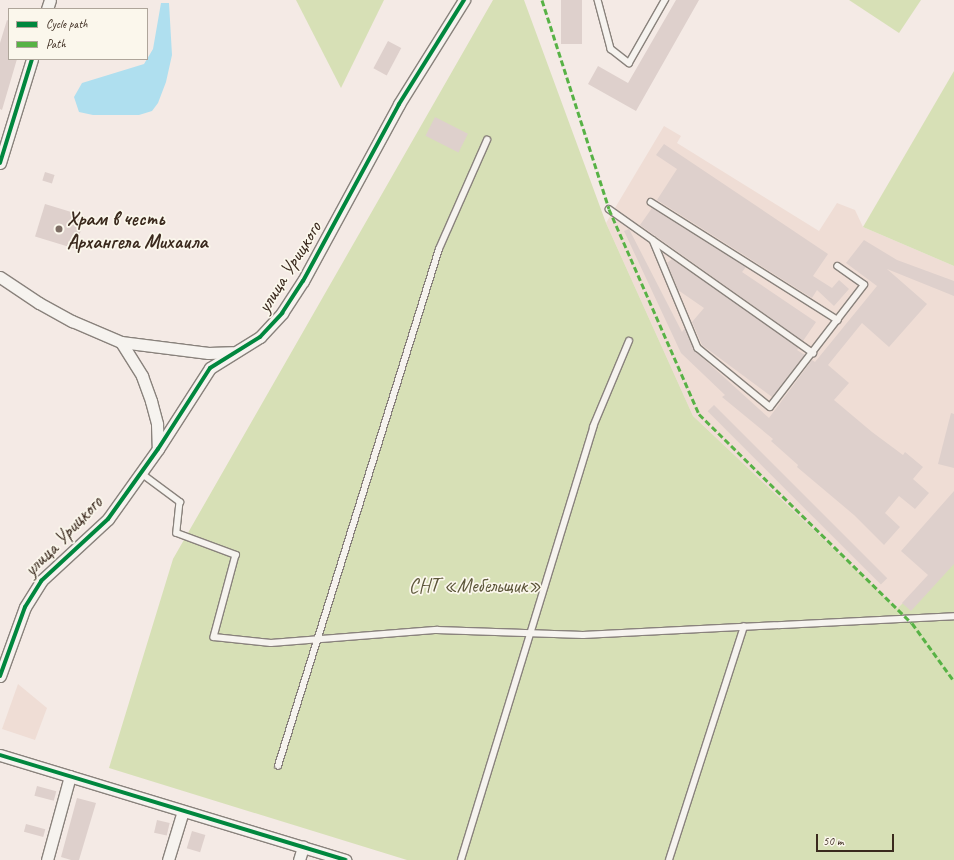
<!DOCTYPE html>
<meta charset="utf-8">
<style>
body{margin:0}
#map{position:relative;width:954px;height:860px;overflow:hidden;background:#f4eae5;font-family:Caveat,sans-serif}
div>[style]{position:absolute}
.built>*{inset:0;background:#efddd5}
.green>*{inset:0;background:#d7e0b6}
.water>*{inset:0;background:#afdfef}
.building>*{inset:0;background:#ded0cc;transform-origin:0 0}
.roads{filter:drop-shadow(1px 0 #89827c) drop-shadow(-1px 0 #89827c) drop-shadow(0 1px #89827c) drop-shadow(0 -1px #89827c)}
.lane>*{height:5.5px;margin:-2.75px;padding:0 2.75px;transform-origin:2.75px;border-radius:2.75px;background:#f6f3ef}
.street>*{height:11px;margin:-5.5px;padding:0 5.5px;transform-origin:5.5px;border-radius:5.5px;background:#f6f3ef}
.quiet>*{height:3px;margin-top:-1.5px;transform-origin:0;background:repeating-linear-gradient(90deg,#57b245 0 6px,transparent 0 9px)}
.cycleway>*{height:4px;margin:-2px;padding:0 2px;transform-origin:2px;border-radius:2px;background:#00873e}
.dots>*{width:11px;height:11px;translate:-50% -50%;box-sizing:border-box;border:2px solid #fbf7ec;border-radius:50%}
span{translate:-50% -50%;white-space:nowrap;text-align:center;line-height:1.15;-webkit-text-stroke:3.5px #fbf7ec;paint-order:stroke}
.poi-label{font-size:20px;color:#3b2a1e;font-weight:700}
.left{translate:0 -50%;text-align:left}
.street-label{font-size:20px;color:#3b2a1e}
.park-label{font-size:20px;color:#5c563a}
.legend{position:absolute;left:8px;top:8px;width:140px;height:52px;box-sizing:border-box;background:#fbf7ec;border:1px solid #aea59a;margin:0;padding:5px 7px;list-style:none;font-size:12px;color:#3b2a1e}
.legend li{display:flex;align-items:center;gap:8px;height:20px}
.legend b{width:20px;border:1px solid #aea59a}
.scale{position:absolute;left:816px;top:834px;width:78px;height:18px;box-sizing:border-box;border:2px solid #3b2a1e;border-top:0;padding-left:5px;font-size:12px;line-height:14px;white-space:nowrap;color:#3b2a1e;-webkit-text-stroke:3px #fbf7ec;paint-order:stroke}
</style>
<div id="map">
<div class="built">
<div style="clip-path:polygon(664px 126px,681px 136px,677px 143px,819px 231px,837px 203px,855px 210px,863px 227px,954px 266px,954px 552px,897px 610px,693px 416px,606px 223px)"></div>
<div style="clip-path:polygon(18px 684px,47px 708px,35px 740px,2px 729px)"></div>
</div>
<div class="green">
<div style="clip-path:polygon(296px 0,384px 0,341px 88px)"></div>
<div style="clip-path:polygon(493px 0,524px 0,606px 223px,693px 416px,897px 609px,954px 552px,954px 860px,407px 860px,109px 768px,173px 559px)"></div>
<div style="clip-path:polygon(849px 0,921px 0,899px 33px)"></div>
<div style="clip-path:polygon(954px 71px,954px 266px,863px 227px)"></div>
</div>
<div class="water">
<div style="clip-path:polygon(161px 3px,169px 3px,172px 55px,166px 82px,158px 103px,152px 111px,139px 115px,93px 115px,79px 112px,74px 97px,82px 83px,144px 64px,153px 49px)"></div>
</div>
<div class="building">
<div style="left:561px;top:0;width:21px;height:44px"></div>
<div style="clip-path:polygon(676px 0,699px 0,636px 111px,588px 84px,598px 66px,628px 83px)"></div>
<div style="clip-path:polygon(7px 20px,9px 21px,9px 59px,17px 59px,2px 110px,0 109px,0 43px)"></div>
<div style="left:388px;top:41px;width:15px;height:31px;rotate:28deg"></div>
<div style="left:435px;top:117px;width:37px;height:21px;rotate:27deg"></div>
<div style="clip-path:polygon(664px 144px,828px 254px,813px 276px,832px 288px,839px 280px,849px 289px,834px 306px,817px 290px,812px 298px,657px 200px,677px 169px,656px 155px)"></div>
<div style="left:45px;top:172px;width:10px;height:9px;rotate:17deg"></div>
<div style="left:45px;top:204px;width:42px;height:34px;rotate:17deg"></div>
<div style="clip-path:polygon(652px 208px,746px 267px,742px 272px,816px 322px,803px 341px,640px 225px)"></div>
<div style="clip-path:polygon(629px 229px,682px 332px,685px 328px,694px 350px,769px 418px,812px 360px,815px 362px,877px 286px,846px 263px,864px 240px,897px 260px,954px 281px,954px 296px,887px 269px,927px 304px,889px 347px,862px 323px,828px 365px,849px 383px,834px 400px,872px 432px,903px 455px,905px 452px,923px 467px,913px 479px,929px 493px,915px 509px,899px 496px,885px 513px,900px 527px,884px 545px,854px 515px,797px 467px,798px 465px,771px 441px,773px 439px,722px 397px,725px 395px,681px 353px,624px 231px)"></div>
<div style="clip-path:polygon(672px 259px,799px 348px,797px 350px,805px 355px,772px 397px,702px 345px,692px 322px,704px 308px,678px 290px,667px 263px)"></div>
<div style="left:714px;top:405px;width:245px;height:9px;rotate:45deg"></div>
<div style="clip-path:polygon(951px 413px,954px 414px,954px 468px,938px 464px)"></div>
<div style="clip-path:polygon(954px 491px,954px 564px,911px 611px,902px 603px,928px 575px,901px 551px)"></div>
<div style="left:37px;top:786px;width:20px;height:10px;rotate:15deg"></div>
<div style="clip-path:polygon(77px 798px,96px 803px,79px 860px,71px 860px,61px 857px)"></div>
<div style="left:157px;top:820px;width:13px;height:13px;rotate:13deg"></div>
<div style="left:26px;top:824px;width:20px;height:8px;rotate:15deg"></div>
<div style="left:192px;top:831px;width:14px;height:18px;rotate:17deg"></div>
</div>
<div class="roads">
<div class="lane">
<div style="left:598px;top:0;width:51px;rotate:75.1deg"></div>
<div style="left:611px;top:49px;width:23px;rotate:38deg"></div>
<div style="left:629px;top:63px;width:73px;rotate:-60.3deg"></div>
<div style="left:651px;top:202px;width:221px;rotate:32.3deg"></div>
<div style="left:609px;top:209px;width:250px;rotate:35.2deg"></div>
<div style="left:653px;top:240px;width:117px;rotate:67.4deg"></div>
<div style="left:698px;top:348px;width:93px;rotate:39.3deg"></div>
<div style="left:770px;top:407px;width:154px;rotate:-52.4deg"></div>
<div style="left:864px;top:285px;width:32px;rotate:-145deg"></div>
<div style="left:141px;top:473px;width:49px;rotate:36.6deg"></div>
<div style="left:180px;top:502px;width:31px;rotate:96deg"></div>
<div style="left:177px;top:533px;width:63px;rotate:20.4deg"></div>
<div style="left:236px;top:555px;width:85px;rotate:105deg"></div>
<div style="left:214px;top:637px;width:57px;rotate:6deg"></div>
<div style="left:271px;top:643px;width:167px;rotate:-4.5deg"></div>
<div style="left:437px;top:630px;width:146px;rotate:2deg"></div>
<div style="left:583px;top:635px;width:371px;rotate:-2.9deg"></div>
<div style="left:278px;top:766px;width:541px;rotate:-72.7deg"></div>
<div style="left:439px;top:249px;width:119px;rotate:-66.2deg"></div>
<div style="left:461px;top:860px;width:453px;rotate:-73deg"></div>
<div style="left:593px;top:427px;width:93px;rotate:-67.3deg"></div>
<div style="left:669px;top:860px;width:245px;rotate:-72.2deg"></div>
</div>
<div class="street">
<div style="left:47px;top:9px;width:9px;rotate:-72deg"></div>
<div style="left:0;top:163px;width:109px;rotate:-72.9deg"></div>
<div style="left:0;top:277px;width:47px;rotate:33.7deg"></div>
<div style="left:39px;top:303px;width:38px;rotate:29deg"></div>
<div style="left:72px;top:321px;width:53px;rotate:23.2deg"></div>
<div style="left:121px;top:342px;width:88px;rotate:7.2deg"></div>
<div style="left:208px;top:353px;width:24px;rotate:-2deg"></div>
<div style="left:121px;top:342px;width:40px;rotate:58deg"></div>
<div style="left:142px;top:376px;width:27px;rotate:70deg"></div>
<div style="left:151px;top:401px;width:24px;rotate:75deg"></div>
<div style="left:157px;top:424px;width:25px;rotate:88deg"></div>
<div style="left:0;top:676px;width:73px;rotate:-70.1deg"></div>
<div style="left:25px;top:607px;width:31px;rotate:-58deg"></div>
<div style="left:41px;top:581px;width:91px;rotate:-42.8deg"></div>
<div style="left:108px;top:519px;width:86px;rotate:-54.5deg"></div>
<div style="left:158px;top:449px;width:96px;rotate:-57.3deg"></div>
<div style="left:210px;top:368px;width:59px;rotate:-31.8deg"></div>
<div style="left:260px;top:337px;width:33px;rotate:-47deg"></div>
<div style="left:282px;top:313px;width:38px;rotate:-57deg"></div>
<div style="left:303px;top:281px;width:201px;rotate:-61.5deg"></div>
<div style="left:399px;top:104px;width:123px;rotate:-58deg"></div>
<div style="left:0;top:755px;width:361px;rotate:16.9deg"></div>
<div style="left:47px;top:860px;width:87px;rotate:-74.7deg"></div>
<div style="left:168px;top:860px;width:51px;rotate:-73deg"></div>
<div style="left:299px;top:860px;width:14px;rotate:-73deg"></div>
</div>
</div>
<div class="quiet">
<div style="left:542px;top:0;width:219px;rotate:72.2deg"></div>
<div style="left:609px;top:209px;width:224px;rotate:66.3deg"></div>
<div style="left:699px;top:414px;width:298px;rotate:44.5deg"></div>
<div style="left:912px;top:623px;width:72px;rotate:54.1deg"></div>
</div>
<div class="cycleway">
<div style="left:0;top:163px;width:109px;rotate:-72.9deg"></div>
<div style="left:0;top:676px;width:73px;rotate:-70.1deg"></div>
<div style="left:25px;top:607px;width:31px;rotate:-58deg"></div>
<div style="left:41px;top:581px;width:91px;rotate:-42.8deg"></div>
<div style="left:108px;top:519px;width:86px;rotate:-54.5deg"></div>
<div style="left:158px;top:449px;width:96px;rotate:-57.3deg"></div>
<div style="left:210px;top:368px;width:59px;rotate:-31.8deg"></div>
<div style="left:260px;top:337px;width:33px;rotate:-47deg"></div>
<div style="left:282px;top:313px;width:38px;rotate:-57deg"></div>
<div style="left:303px;top:281px;width:201px;rotate:-61.5deg"></div>
<div style="left:399px;top:104px;width:123px;rotate:-58deg"></div>
<div style="left:0;top:755px;width:361px;rotate:16.9deg"></div>
</div>
<div class="dots">
<div style="left:59px;top:229px;background:#7c6d64"></div>
</div>
<div class="poi-label">
<span class="left" style="left:67px;top:230px">Храм в честь<br>Архангела Михаила</span>
</div>
<div class="street-label">
<span style="left:289px;top:267px;rotate:-58deg">улица Урицкого</span>
<span style="left:63px;top:536px;rotate:-46deg">улица Урицкого</span>
</div>
<div class="park-label">
<span style="left:475px;top:585px">СНТ «Мебельщик»</span>
</div>
<ul class="legend">
<li><b style="height:5px;background:#00873e"></b>Cycle path</li>
<li><b style="height:5px;background:#57b245"></b>Path</li>
</ul>
<div class="scale">50 m</div>
</div>
